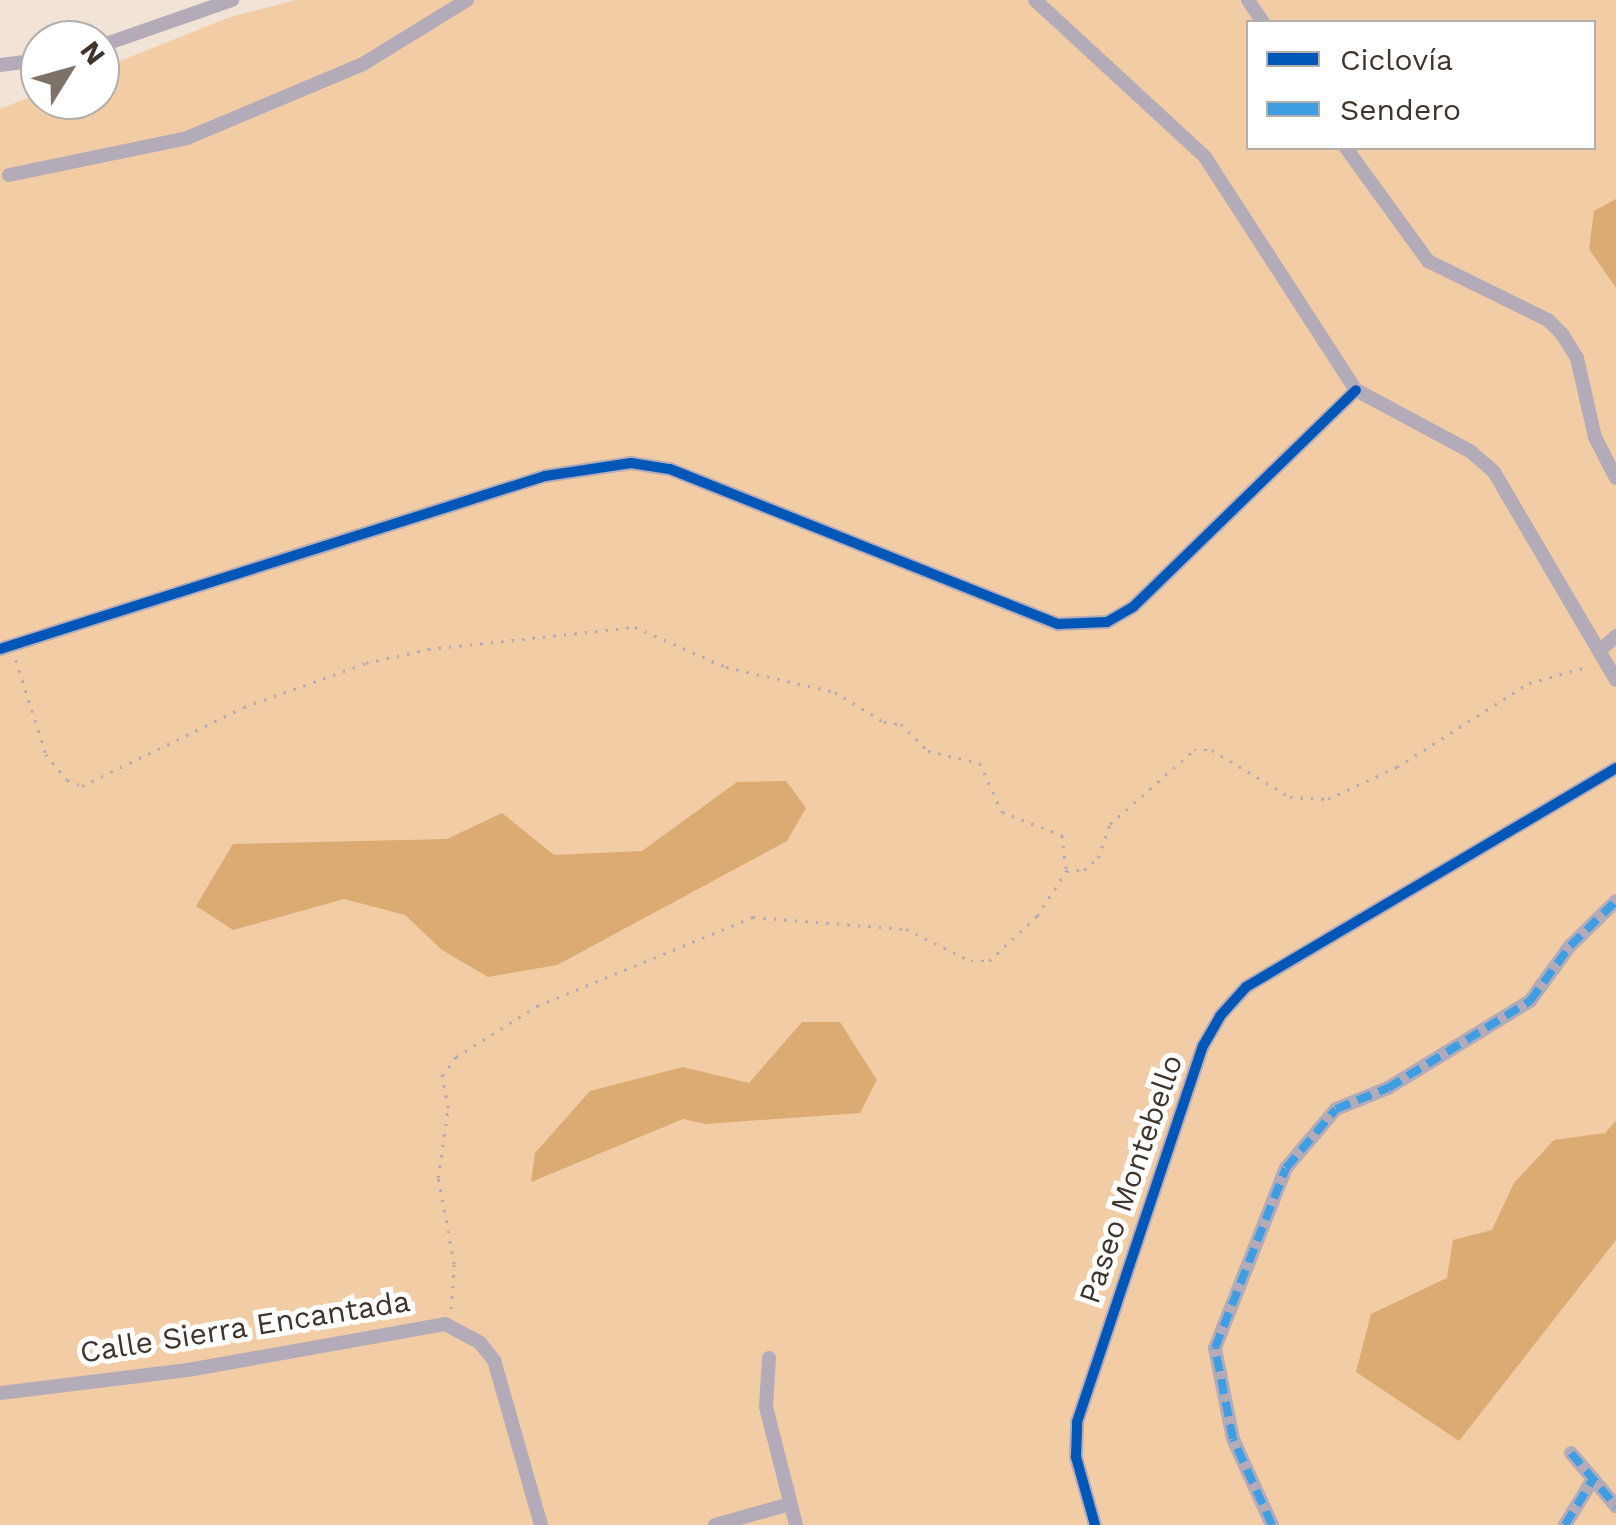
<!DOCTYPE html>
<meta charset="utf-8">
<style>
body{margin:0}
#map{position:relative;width:1616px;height:1525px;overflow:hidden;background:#f1e4d6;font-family:"Work Sans",sans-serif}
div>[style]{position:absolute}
.green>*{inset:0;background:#f2cca4}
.water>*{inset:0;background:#dbab73}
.path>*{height:2.5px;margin-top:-1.25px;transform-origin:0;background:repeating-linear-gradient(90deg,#b5acb1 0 2.5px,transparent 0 10.5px)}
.street>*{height:14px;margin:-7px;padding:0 7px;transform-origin:7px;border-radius:7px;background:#b4abb9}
.quiet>*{height:8px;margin-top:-4px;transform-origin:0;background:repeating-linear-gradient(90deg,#3f9de1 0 15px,transparent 0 23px)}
.cycleway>*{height:10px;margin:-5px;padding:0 5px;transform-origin:5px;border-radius:5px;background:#0057b8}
span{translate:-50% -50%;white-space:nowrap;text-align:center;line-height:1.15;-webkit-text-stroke:10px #fff;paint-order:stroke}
.street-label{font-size:30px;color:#3f352c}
.legend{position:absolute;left:1246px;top:20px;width:350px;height:130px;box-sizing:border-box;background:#fff;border:2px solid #b2aeab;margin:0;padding:12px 18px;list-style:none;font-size:30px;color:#3f352c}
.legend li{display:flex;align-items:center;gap:20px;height:50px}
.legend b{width:50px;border:2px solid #b2aeab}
.north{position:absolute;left:20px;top:20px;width:100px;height:100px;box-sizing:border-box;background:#fff;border:2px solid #b2aeab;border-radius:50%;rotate:53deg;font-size:28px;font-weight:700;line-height:40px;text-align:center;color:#3f352c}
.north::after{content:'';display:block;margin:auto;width:35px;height:45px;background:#7d7268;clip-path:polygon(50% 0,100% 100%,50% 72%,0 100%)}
</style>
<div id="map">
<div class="green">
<div style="clip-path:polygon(evenodd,296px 0,1616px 0,1616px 1525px,0 1525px,0 109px,40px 93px,40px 100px,100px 100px,100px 69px,230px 17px,296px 0,1248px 22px,1594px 22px,1594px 148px,1248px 148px,1248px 22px)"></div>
</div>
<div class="water">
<div style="clip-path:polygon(1616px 199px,1616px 288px,1589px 249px,1594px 211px)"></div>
<div style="clip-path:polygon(786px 781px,806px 808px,787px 841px,557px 965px,488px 977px,442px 950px,405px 915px,344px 899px,233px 930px,196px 906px,233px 844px,447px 839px,502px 813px,554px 855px,642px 851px,737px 782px)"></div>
<div style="clip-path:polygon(802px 1022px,840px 1022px,877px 1080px,860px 1113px,705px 1124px,683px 1119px,531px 1182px,535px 1153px,590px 1091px,683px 1067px,749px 1083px)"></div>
<div style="clip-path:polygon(1616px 1121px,1616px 1240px,1459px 1441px,1356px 1372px,1371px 1314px,1447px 1278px,1453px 1240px,1492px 1230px,1514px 1183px,1554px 1140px,1605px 1133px)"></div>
</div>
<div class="path">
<div style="left:16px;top:660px;width:99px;rotate:72.3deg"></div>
<div style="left:46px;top:754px;width:33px;rotate:51deg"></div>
<div style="left:67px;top:780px;width:16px;rotate:22deg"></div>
<div style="left:82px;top:786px;width:180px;rotate:-26deg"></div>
<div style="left:244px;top:707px;width:130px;rotate:-19.8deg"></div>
<div style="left:366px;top:663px;width:64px;rotate:-12.7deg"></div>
<div style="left:428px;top:649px;width:208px;rotate:-6.1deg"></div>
<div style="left:635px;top:627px;width:99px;rotate:23.7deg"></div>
<div style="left:726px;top:667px;width:112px;rotate:12.9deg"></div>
<div style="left:835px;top:692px;width:57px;rotate:31.5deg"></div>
<div style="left:884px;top:722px;width:17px;rotate:7deg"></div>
<div style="left:901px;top:724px;width:38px;rotate:45deg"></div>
<div style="left:928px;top:751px;width:53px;rotate:13deg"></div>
<div style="left:980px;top:763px;width:54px;rotate:65.8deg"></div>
<div style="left:1002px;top:812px;width:64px;rotate:21deg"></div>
<div style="left:1062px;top:835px;width:35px;rotate:83deg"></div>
<div style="left:451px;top:1309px;width:45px;rotate:-86.2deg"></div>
<div style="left:454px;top:1264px;width:87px;rotate:-100.5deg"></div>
<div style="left:438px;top:1178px;width:71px;rotate:-81.9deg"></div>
<div style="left:448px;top:1108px;width:33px;rotate:-101deg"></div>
<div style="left:442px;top:1076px;width:24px;rotate:-54deg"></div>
<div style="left:456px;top:1057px;width:96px;rotate:-32.2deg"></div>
<div style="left:537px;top:1006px;width:234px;rotate:-22.4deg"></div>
<div style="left:753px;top:917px;width:153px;rotate:4.5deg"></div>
<div style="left:906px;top:929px;width:72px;rotate:26.2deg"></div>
<div style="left:971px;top:961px;width:18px"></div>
<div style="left:989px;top:961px;width:66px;rotate:-43.2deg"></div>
<div style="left:1037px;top:916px;width:54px;rotate:-57.2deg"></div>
<div style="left:1066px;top:871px;width:18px;rotate:-3deg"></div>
<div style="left:1084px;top:870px;width:18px;rotate:-41deg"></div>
<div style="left:1098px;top:858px;width:36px;rotate:-71deg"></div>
<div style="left:1110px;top:824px;width:112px;rotate:-41.4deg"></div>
<div style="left:1194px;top:750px;width:18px"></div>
<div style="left:1212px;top:750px;width:91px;rotate:31.1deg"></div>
<div style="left:1290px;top:797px;width:38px;rotate:3deg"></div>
<div style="left:1328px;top:799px;width:76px;rotate:-24.9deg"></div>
<div style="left:1397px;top:767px;width:156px;rotate:-32.5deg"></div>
<div style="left:1529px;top:683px;width:60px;rotate:-15.4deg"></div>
</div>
<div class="street">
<div style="left:1035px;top:0;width:231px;rotate:42.7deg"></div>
<div style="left:1205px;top:157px;width:278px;rotate:57.1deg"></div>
<div style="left:1356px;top:390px;width:129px;rotate:28.2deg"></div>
<div style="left:1470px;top:451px;width:32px;rotate:41deg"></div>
<div style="left:1494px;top:472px;width:241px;rotate:59.6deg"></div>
<div style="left:1248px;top:0;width:27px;rotate:56deg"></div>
<div style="left:100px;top:46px;width:140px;rotate:-19.2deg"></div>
<div style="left:0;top:65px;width:40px;rotate:-7.1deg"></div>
<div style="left:1346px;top:148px;width:140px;rotate:54deg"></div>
<div style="left:1428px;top:261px;width:134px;rotate:26.2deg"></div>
<div style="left:1548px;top:320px;width:20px;rotate:45deg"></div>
<div style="left:1562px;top:334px;width:28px;rotate:58deg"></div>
<div style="left:1577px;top:358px;width:81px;rotate:77.2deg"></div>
<div style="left:1595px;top:437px;width:46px;rotate:62.9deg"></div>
<div style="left:9px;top:175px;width:182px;rotate:-11.7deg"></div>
<div style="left:187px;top:138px;width:191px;rotate:-22.8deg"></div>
<div style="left:363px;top:64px;width:122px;rotate:-31.6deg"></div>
<div style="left:0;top:649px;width:572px;rotate:-17.61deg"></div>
<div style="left:545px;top:476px;width:87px;rotate:-8.6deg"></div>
<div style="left:631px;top:463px;width:39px;rotate:9deg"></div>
<div style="left:670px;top:469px;width:418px;rotate:21.8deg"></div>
<div style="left:1058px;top:624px;width:49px;rotate:-2.3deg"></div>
<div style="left:1107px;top:622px;width:30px;rotate:-30deg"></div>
<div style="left:1133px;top:607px;width:311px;rotate:-44.2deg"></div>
<div style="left:1599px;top:651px;width:23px;rotate:-41deg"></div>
<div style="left:769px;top:1358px;width:49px;rotate:93.5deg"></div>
<div style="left:766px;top:1407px;width:122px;rotate:75.7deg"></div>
<div style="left:0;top:1393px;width:189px;rotate:-7deg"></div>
<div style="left:188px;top:1370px;width:261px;rotate:-10.1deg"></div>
<div style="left:445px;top:1324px;width:40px;rotate:28deg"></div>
<div style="left:480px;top:1343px;width:22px;rotate:51deg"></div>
<div style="left:494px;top:1360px;width:172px;rotate:74.1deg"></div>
<div style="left:1571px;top:1453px;width:70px;rotate:49.7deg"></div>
<div style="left:715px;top:1525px;width:78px;rotate:-15.6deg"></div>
<div style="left:1095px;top:1525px;width:71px;rotate:-105.6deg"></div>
<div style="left:1076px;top:1457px;width:35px;rotate:-88deg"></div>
<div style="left:1077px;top:1422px;width:397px;rotate:-71.5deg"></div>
<div style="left:1203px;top:1046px;width:34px;rotate:-60deg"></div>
<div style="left:1220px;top:1016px;width:39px;rotate:-48deg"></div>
<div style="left:1246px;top:987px;width:430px;rotate:-30.6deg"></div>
<div style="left:1272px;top:1525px;width:94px;rotate:-114.4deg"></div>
<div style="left:1233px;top:1439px;width:93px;rotate:-101.2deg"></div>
<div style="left:1215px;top:1348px;width:193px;rotate:-68.5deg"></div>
<div style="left:1286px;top:1168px;width:77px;rotate:-49.7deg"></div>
<div style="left:1336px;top:1109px;width:56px;rotate:-22deg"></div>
<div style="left:1388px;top:1088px;width:167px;rotate:-31.5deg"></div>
<div style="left:1530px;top:1001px;width:68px;rotate:-54deg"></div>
<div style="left:1570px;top:946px;width:64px;rotate:-44.4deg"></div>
<div style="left:1565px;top:1525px;width:54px;rotate:-58.7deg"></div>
</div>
<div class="quiet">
<div style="left:1571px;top:1453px;width:70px;rotate:49.7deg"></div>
<div style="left:1272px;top:1525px;width:94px;rotate:-114.4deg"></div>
<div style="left:1233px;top:1439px;width:93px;rotate:-101.2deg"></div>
<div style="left:1215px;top:1348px;width:193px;rotate:-68.5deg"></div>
<div style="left:1286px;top:1168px;width:77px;rotate:-49.7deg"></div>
<div style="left:1336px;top:1109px;width:56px;rotate:-22deg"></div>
<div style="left:1388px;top:1088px;width:167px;rotate:-31.5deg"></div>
<div style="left:1530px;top:1001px;width:68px;rotate:-54deg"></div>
<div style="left:1570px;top:946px;width:64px;rotate:-44.4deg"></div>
<div style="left:1565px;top:1525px;width:54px;rotate:-58.7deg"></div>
</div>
<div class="cycleway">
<div style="left:0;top:649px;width:572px;rotate:-17.61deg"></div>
<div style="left:545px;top:476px;width:87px;rotate:-8.6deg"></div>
<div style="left:631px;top:463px;width:39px;rotate:9deg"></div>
<div style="left:670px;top:469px;width:418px;rotate:21.8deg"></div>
<div style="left:1058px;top:624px;width:49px;rotate:-2.3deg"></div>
<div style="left:1107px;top:622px;width:30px;rotate:-30deg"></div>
<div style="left:1133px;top:607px;width:311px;rotate:-44.2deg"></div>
<div style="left:1095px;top:1525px;width:71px;rotate:-105.6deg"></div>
<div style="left:1076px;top:1457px;width:35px;rotate:-88deg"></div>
<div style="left:1077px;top:1422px;width:397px;rotate:-71.5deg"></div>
<div style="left:1203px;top:1046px;width:34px;rotate:-60deg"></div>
<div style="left:1220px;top:1016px;width:39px;rotate:-48deg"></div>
<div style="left:1246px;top:987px;width:430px;rotate:-30.6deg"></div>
</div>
<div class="street-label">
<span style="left:1131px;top:1179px;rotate:-71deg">Paseo Montebello</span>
<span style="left:245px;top:1327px;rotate:-9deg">Calle Sierra Encantada</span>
</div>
<ul class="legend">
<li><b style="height:12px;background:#0057b8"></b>Ciclovía</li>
<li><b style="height:12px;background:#3f9de1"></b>Sendero</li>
</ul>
<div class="north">N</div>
</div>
